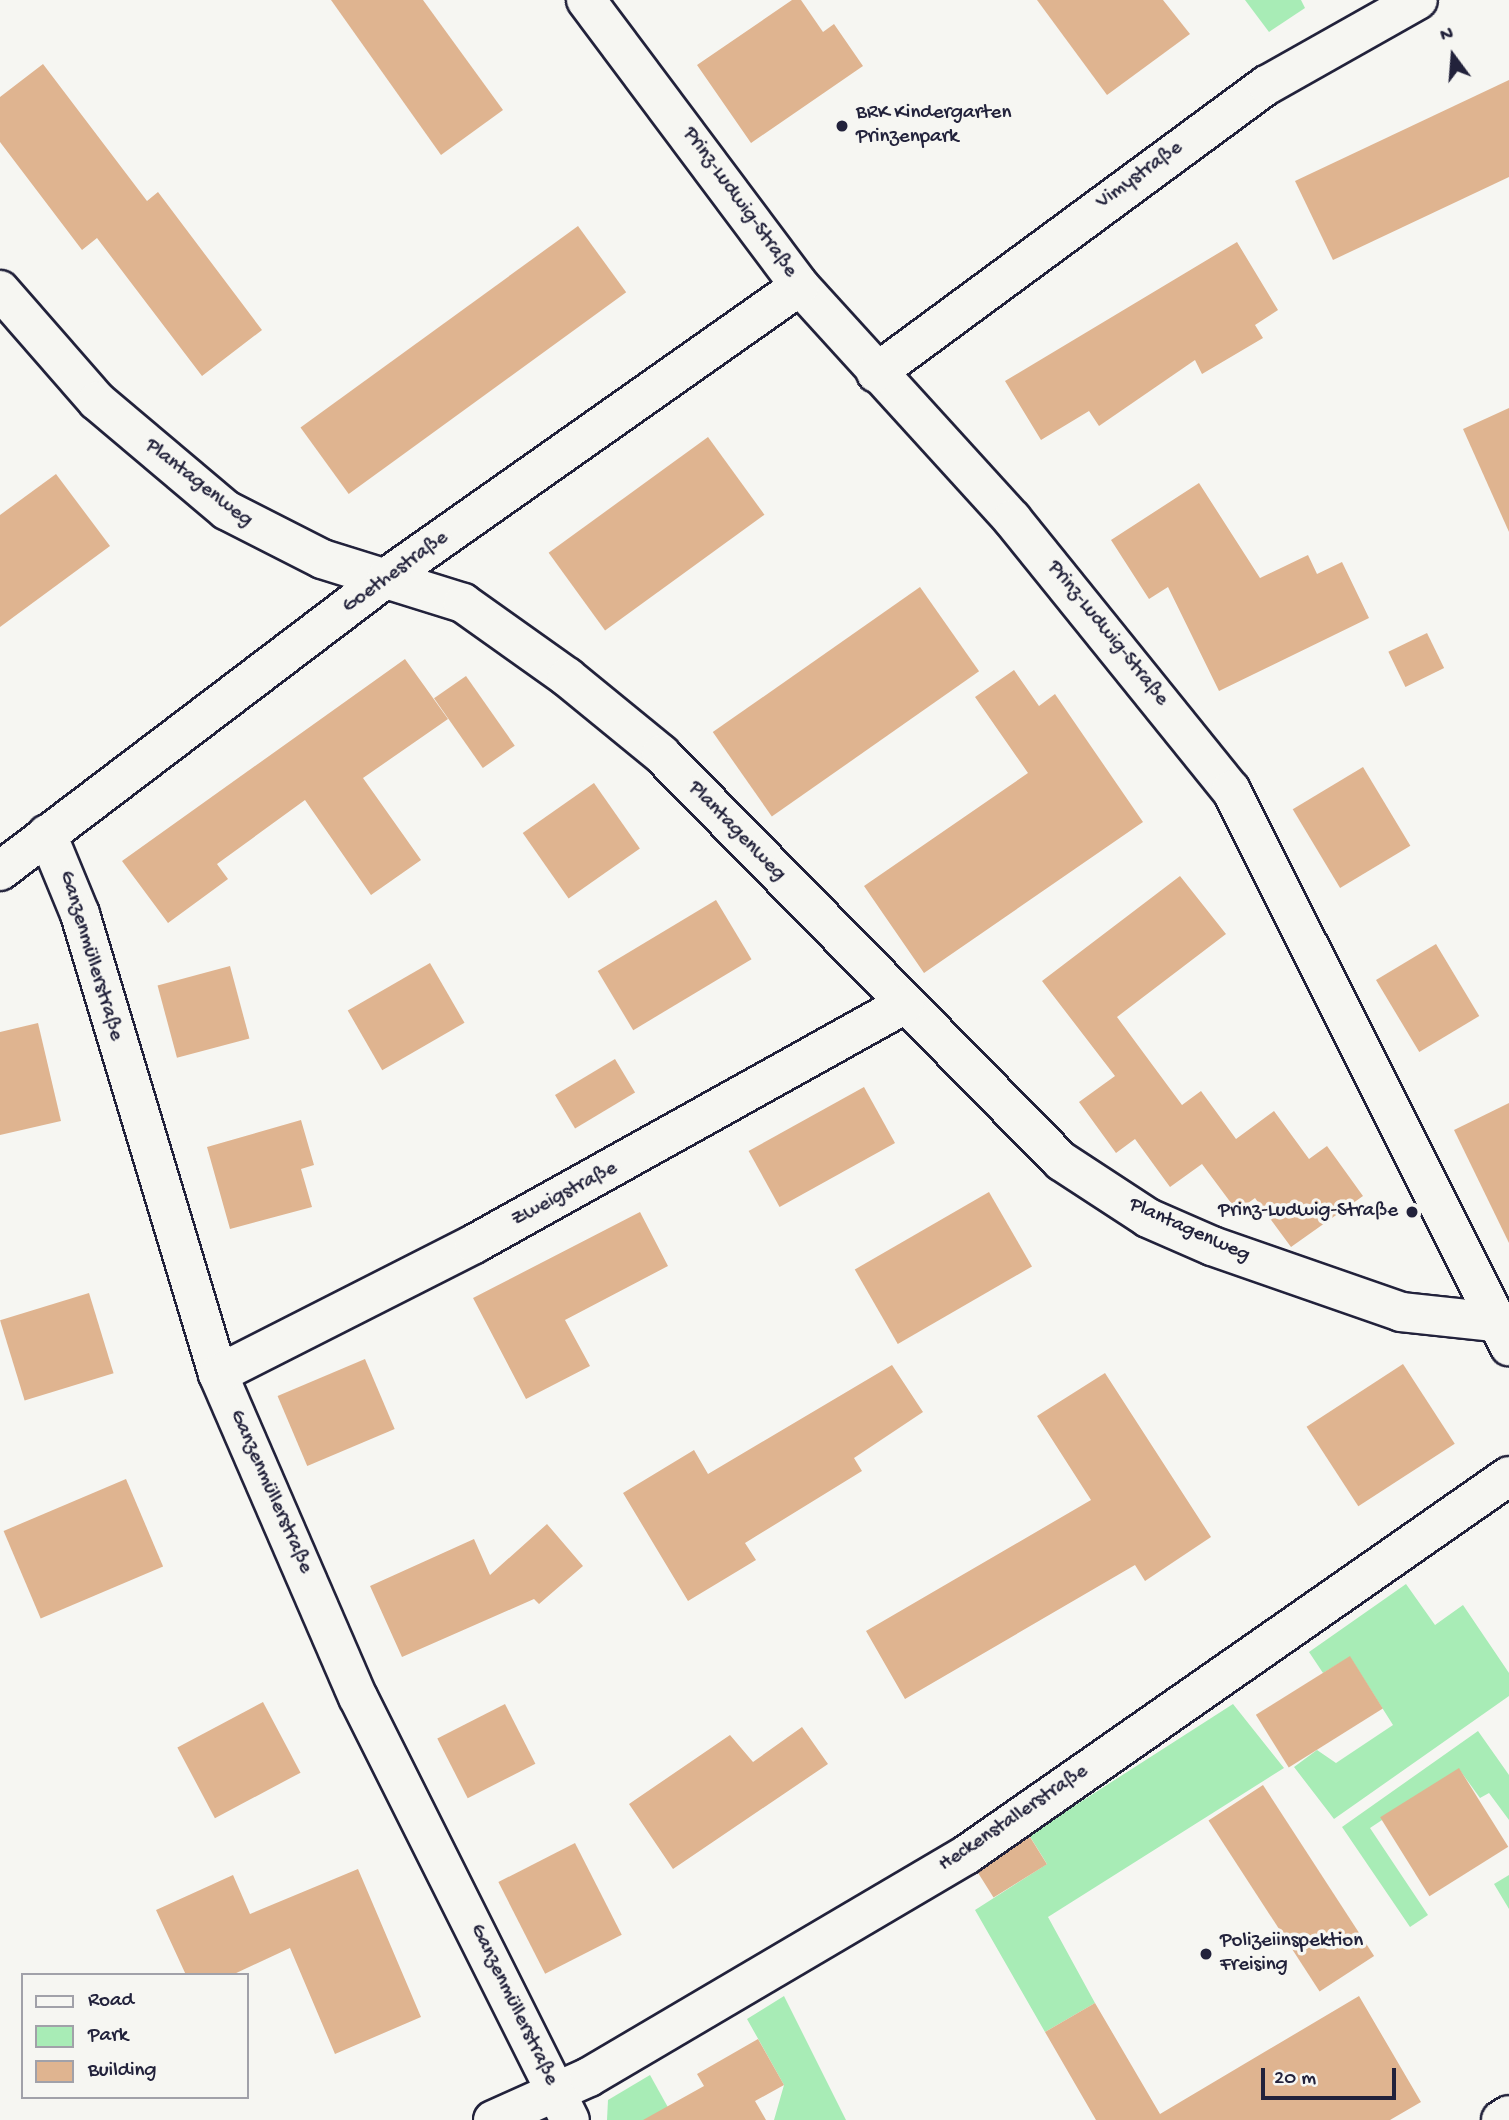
<!DOCTYPE html>
<meta charset="utf-8">
<style>
body{margin:0}
#map{position:relative;width:1509px;height:2120px;overflow:hidden;background:#f6f6f2;font-family:"Gochi Hand",sans-serif}
div>[style]{position:absolute}
.green>*{inset:0;background:#a8ecb6}
.building>*{inset:0;background:#dfb490;transform-origin:0 0}
.roads{filter:drop-shadow(2px 0 #22223b) drop-shadow(-2px 0 #22223b) drop-shadow(0 2px #22223b) drop-shadow(0 -2px #22223b)}
.minor>*{height:38px;margin:-19px;padding:0 19px;transform-origin:19px;border-radius:19px;background:#f6f6f2}
.major>*{height:38px;margin:-19px;padding:0 19px;transform-origin:19px;border-radius:19px;background:#f6f6f2}
.dots>*{width:19px;height:19px;translate:-50% -50%;box-sizing:border-box;border:4px solid #f6f6f2;border-radius:50%}
span{translate:-50% -50%;white-space:nowrap;text-align:center;line-height:1.15;-webkit-text-stroke:7px #f6f6f2;paint-order:stroke}
.poi-label{font-size:21px;color:#22223b}
.left{translate:0 -50%;text-align:left}
.right{translate:-100% -50%;text-align:right}
.street-label{font-size:21px;color:#22223b}
.legend{position:absolute;left:21px;top:1973px;width:228px;height:126px;box-sizing:border-box;background:#f6f6f2;border:2px solid #a1a1a9;margin:0;padding:9px 12px;list-style:none;font-size:21px;color:#22223b}
.legend li{display:flex;align-items:center;gap:14px;height:35px}
.legend b{width:35px;border:2px solid #a1a1a9}
.north{position:absolute;left:1418px;top:21px;width:70px;height:70px;-webkit-text-stroke:5px #f6f6f2;paint-order:stroke;rotate:344deg;font-size:19px;font-weight:700;line-height:28px;text-align:center;color:#22223b}
.north::after{content:'';display:block;margin:auto;width:24px;height:32px;background:#22223b;clip-path:polygon(50% 0,100% 100%,50% 72%,0 100%)}
.scale{position:absolute;left:1261px;top:2068px;width:135px;height:32px;box-sizing:border-box;border:4px solid #22223b;border-top:0;padding-left:9px;font-size:21px;line-height:24px;white-space:nowrap;color:#22223b;-webkit-text-stroke:5px #f6f6f2;paint-order:stroke}
</style>
<div id="map">
<div class="green">
<div style="clip-path:polygon(1245px 0,1301px 0,1305px 8px,1269px 32px)"></div>
<div style="clip-path:polygon(1406px 1584px,1435px 1625px,1463px 1605px,1509px 1673px,1509px 1696px,1334px 1819px,1294px 1767px,1317px 1750px,1336px 1763px,1393px 1725px,1350px 1657px,1323px 1673px,1309px 1652px)"></div>
<div style="clip-path:polygon(1233px 1704px,1284px 1768px,1048px 1917px,1095px 2003px,1045px 2032px,975px 1910px,1047px 1864px,1029px 1835px)"></div>
<div style="clip-path:polygon(1478px 1731px,1509px 1775px,1509px 1820px,1489px 1793px,1480px 1798px,1459px 1769px,1370px 1828px,1428px 1915px,1410px 1927px,1342px 1827px)"></div>
<div style="clip-path:polygon(1509px 1875px,1509px 1909px,1494px 1884px)"></div>
<div style="clip-path:polygon(784px 1996px,846px 2120px,774px 2120px,784px 2085px,747px 2019px)"></div>
<div style="clip-path:polygon(650px 2075px,675px 2120px,607px 2120px,608px 2100px)"></div>
</div>
<div class="building">
<div style="clip-path:polygon(331px 0,423px 0,503px 110px,441px 155px)"></div>
<div style="clip-path:polygon(792px 0,801px 0,823px 32px,834px 24px,863px 66px,751px 143px,697px 65px)"></div>
<div style="clip-path:polygon(1037px 0,1163px 0,1190px 34px,1107px 95px)"></div>
<div style="clip-path:polygon(43px 64px,147px 201px,158px 192px,262px 330px,202px 376px,97px 238px,82px 250px,0 142px,0 97px)"></div>
<div style="clip-path:polygon(1509px 80px,1509px 177px,1333px 260px,1295px 181px)"></div>
<div style="left:578px;top:226px;width:82px;height:343px;rotate:54deg"></div>
<div style="clip-path:polygon(1237px 242px,1278px 310px,1255px 325px,1263px 338px,1202px 374px,1195px 360px,1099px 426px,1089px 411px,1041px 440px,1005px 381px)"></div>
<div style="clip-path:polygon(1509px 408px,1509px 532px,1463px 429px)"></div>
<div style="left:708px;top:437px;width:96px;height:197px;rotate:54deg"></div>
<div style="clip-path:polygon(56px 474px,110px 546px,0 627px,0 515px)"></div>
<div style="clip-path:polygon(1199px 483px,1260px 578px,1308px 555px,1317px 574px,1342px 562px,1369px 618px,1219px 691px,1168px 587px,1149px 599px,1111px 540px)"></div>
<div style="left:920px;top:587px;width:103px;height:253px;rotate:55deg"></div>
<div style="left:1427px;top:633px;width:39px;height:43px;rotate:64deg"></div>
<div style="clip-path:polygon(405px 659px,448px 719px,363px 778px,421px 860px,371px 895px,305px 800px,217px 864px,228px 879px,168px 923px,122px 861px)"></div>
<div style="clip-path:polygon(1014px 670px,1039px 706px,1055px 694px,1143px 822px,924px 973px,864px 886px,1028px 773px,975px 697px)"></div>
<div style="left:466px;top:676px;width:85px;height:39px;rotate:55deg"></div>
<div style="left:1363px;top:767px;width:92px;height:82px;rotate:59deg"></div>
<div style="left:594px;top:783px;width:80px;height:87px;rotate:55deg"></div>
<div style="clip-path:polygon(1180px 876px,1226px 934px,1117px 1017px,1182px 1105px,1201px 1091px,1236px 1139px,1274px 1111px,1309px 1159px,1327px 1146px,1363px 1196px,1291px 1247px,1255px 1198px,1237px 1211px,1202px 1164px,1170px 1187px,1135px 1139px,1116px 1153px,1079px 1102px,1115px 1076px,1042px 981px)"></div>
<div style="left:716px;top:900px;width:69px;height:138px;rotate:59deg"></div>
<div style="left:1436px;top:944px;width:84px;height:70px;rotate:59deg"></div>
<div style="left:430px;top:963px;width:69px;height:95px;rotate:60deg"></div>
<div style="left:230px;top:966px;width:75px;height:75px;rotate:75deg"></div>
<div style="clip-path:polygon(38px 1023px,61px 1121px,0 1135px,0 1032px)"></div>
<div style="left:615px;top:1059px;width:39px;height:70px;rotate:59deg"></div>
<div style="left:864px;top:1087px;width:64px;height:132px;rotate:61deg"></div>
<div style="clip-path:polygon(1509px 1103px,1509px 1243px,1454px 1130px)"></div>
<div style="clip-path:polygon(301px 1120px,314px 1165px,301px 1169px,312px 1207px,230px 1229px,207px 1147px)"></div>
<div style="left:989px;top:1192px;width:86px;height:155px;rotate:60deg"></div>
<div style="clip-path:polygon(640px 1212px,668px 1266px,565px 1320px,590px 1366px,526px 1399px,473px 1298px)"></div>
<div style="left:89px;top:1293px;width:84px;height:93px;rotate:73deg"></div>
<div style="left:365px;top:1359px;width:76px;height:95px;rotate:67deg"></div>
<div style="left:1403px;top:1364px;width:95px;height:115px;rotate:57deg"></div>
<div style="clip-path:polygon(892px 1365px,923px 1412px,854px 1458px,862px 1471px,745px 1543px,756px 1560px,688px 1601px,623px 1493px,694px 1450px,708px 1474px)"></div>
<div style="clip-path:polygon(1105px 1373px,1211px 1537px,1145px 1581px,1135px 1565px,905px 1699px,866px 1631px,1091px 1500px,1037px 1416px)"></div>
<div style="left:126px;top:1479px;width:95px;height:133px;rotate:67deg"></div>
<div style="clip-path:polygon(547px 1524px,583px 1566px,539px 1604px,534px 1599px,402px 1657px,370px 1586px,474px 1539px,490px 1575px)"></div>
<div style="left:1350px;top:1656px;width:62px;height:111px;rotate:58deg"></div>
<div style="left:263px;top:1702px;width:80px;height:97px;rotate:62deg"></div>
<div style="left:505px;top:1704px;width:67px;height:76px;rotate:63deg"></div>
<div style="clip-path:polygon(802px 1727px,828px 1764px,673px 1869px,629px 1804px,730px 1735px,753px 1762px)"></div>
<div style="left:1459px;top:1768px;width:93px;height:93px;rotate:58deg"></div>
<div style="left:1263px;top:1785px;width:204px;height:65px;rotate:57deg"></div>
<div style="left:1030px;top:1837px;width:32px;height:63px;rotate:58deg"></div>
<div style="left:575px;top:1843px;width:103px;height:86px;rotate:63deg"></div>
<div style="clip-path:polygon(358px 1869px,421px 2017px,335px 2054px,290px 1948px,232px 1975px,186px 1975px,156px 1910px,233px 1875px,250px 1914px)"></div>
<div style="clip-path:polygon(1359px 1996px,1421px 2102px,1390px 2120px,1096px 2120px,1045px 2032px,1095px 2003px,1160px 2114px)"></div>
<div style="clip-path:polygon(758px 2039px,784px 2085px,755px 2101px,766px 2120px,643px 2120px,704px 2086px,697px 2074px)"></div>
</div>
<div class="roads">
<div class="minor">
<div style="left:586px;top:0;width:357px;rotate:53.2deg"></div>
<div style="left:800px;top:286px;width:315px;rotate:47.7deg"></div>
<div style="left:1012px;top:519px;width:348px;rotate:51.1deg"></div>
<div style="left:1231px;top:790px;width:622px;rotate:63.43deg"></div>
<div style="left:0;top:290px;width:147px;rotate:48.9deg"></div>
<div style="left:97px;top:401px;width:169px;rotate:40.2deg"></div>
<div style="left:226px;top:510px;width:108px;rotate:27deg"></div>
<div style="left:322px;top:559px;width:148px;rotate:17.3deg"></div>
<div style="left:463px;top:603px;width:128px;rotate:35.4deg"></div>
<div style="left:567px;top:677px;width:122px;rotate:39.3deg"></div>
<div style="left:661px;top:754px;width:571px;rotate:45.5deg"></div>
<div style="left:1061px;top:1161px;width:104px;rotate:33.2deg"></div>
<div style="left:1148px;top:1218px;width:70px;rotate:23.6deg"></div>
<div style="left:1212px;top:1246px;width:200px;rotate:19.2deg"></div>
<div style="left:1401px;top:1312px;width:94px;rotate:6.1deg"></div>
<div style="left:876px;top:373px;width:486px;rotate:-36.4deg"></div>
<div style="left:1267px;top:85px;width:173px;rotate:-29.4deg"></div>
<div style="left:47px;top:834px;width:87px;rotate:67.6deg"></div>
<div style="left:80px;top:914px;width:480px;rotate:73.3deg"></div>
<div style="left:218px;top:1374px;width:352px;rotate:66.6deg"></div>
<div style="left:358px;top:1697px;width:473px;rotate:63.4deg"></div>
<div style="left:0;top:871px;width:486px;rotate:-37.2deg"></div>
<div style="left:387px;top:577px;width:505px;rotate:-35.17deg"></div>
<div style="left:218px;top:1374px;width:287px;rotate:-26.9deg"></div>
<div style="left:474px;top:1244px;width:493px;rotate:-29.1deg"></div>
<div style="left:493px;top:2120px;width:105px;rotate:-24.1deg"></div>
<div style="left:589px;top:2077px;width:438px;rotate:-30.5deg"></div>
<div style="left:966px;top:1855px;width:662px;rotate:-34.91deg"></div>
</div>
<div class="major">
<div style="left:1501px;top:2120px;width:9px;rotate:-32deg"></div>
</div>
</div>
<div class="dots">
<div style="left:842px;top:126px;background:#22223b"></div>
<div style="left:1412px;top:1212px;background:#22223b"></div>
<div style="left:1206px;top:1954px;background:#22223b"></div>
</div>
<div class="poi-label">
<span class="left" style="left:856px;top:126px">BRK Kindergarten<br>Prinzenpark</span>
<span class="right" style="left:1398px;top:1212px">Prinz-Ludwig-Straße</span>
<span class="left" style="left:1220px;top:1954px">Polizeiinspektion<br>Freising</span>
</div>
<div class="street-label">
<span style="left:1140px;top:176px;rotate:-36deg">Vimystraße</span>
<span style="left:739px;top:203px;rotate:54deg">Prinz-Ludwig-Straße</span>
<span style="left:198px;top:484px;rotate:38deg">Plantagenweg</span>
<span style="left:396px;top:573px;rotate:-36deg">Goethestraße</span>
<span style="left:1107px;top:634px;rotate:51deg">Prinz-Ludwig-Straße</span>
<span style="left:736px;top:832px;rotate:46deg">Plantagenweg</span>
<span style="left:90px;top:956px;rotate:73deg">Ganzenmüllerstraße</span>
<span style="left:565px;top:1195px;rotate:-28deg">Zweigstraße</span>
<span style="left:1189px;top:1231px;rotate:24deg">Plantagenweg</span>
<span style="left:270px;top:1492px;rotate:66deg">Ganzenmüllerstraße</span>
<span style="left:1014px;top:1819px;rotate:-34deg">Heckenstallerstraße</span>
<span style="left:513px;top:2005px;rotate:64deg">Ganzenmüllerstraße</span>
</div>
<ul class="legend">
<li><b style="height:9px;background:#f6f6f2"></b>Road</li>
<li><b style="height:19px;background:#a8ecb6"></b>Park</li>
<li><b style="height:19px;background:#dfb490"></b>Building</li>
</ul>
<div class="north">N</div>
<div class="scale">20 m</div>
</div>
